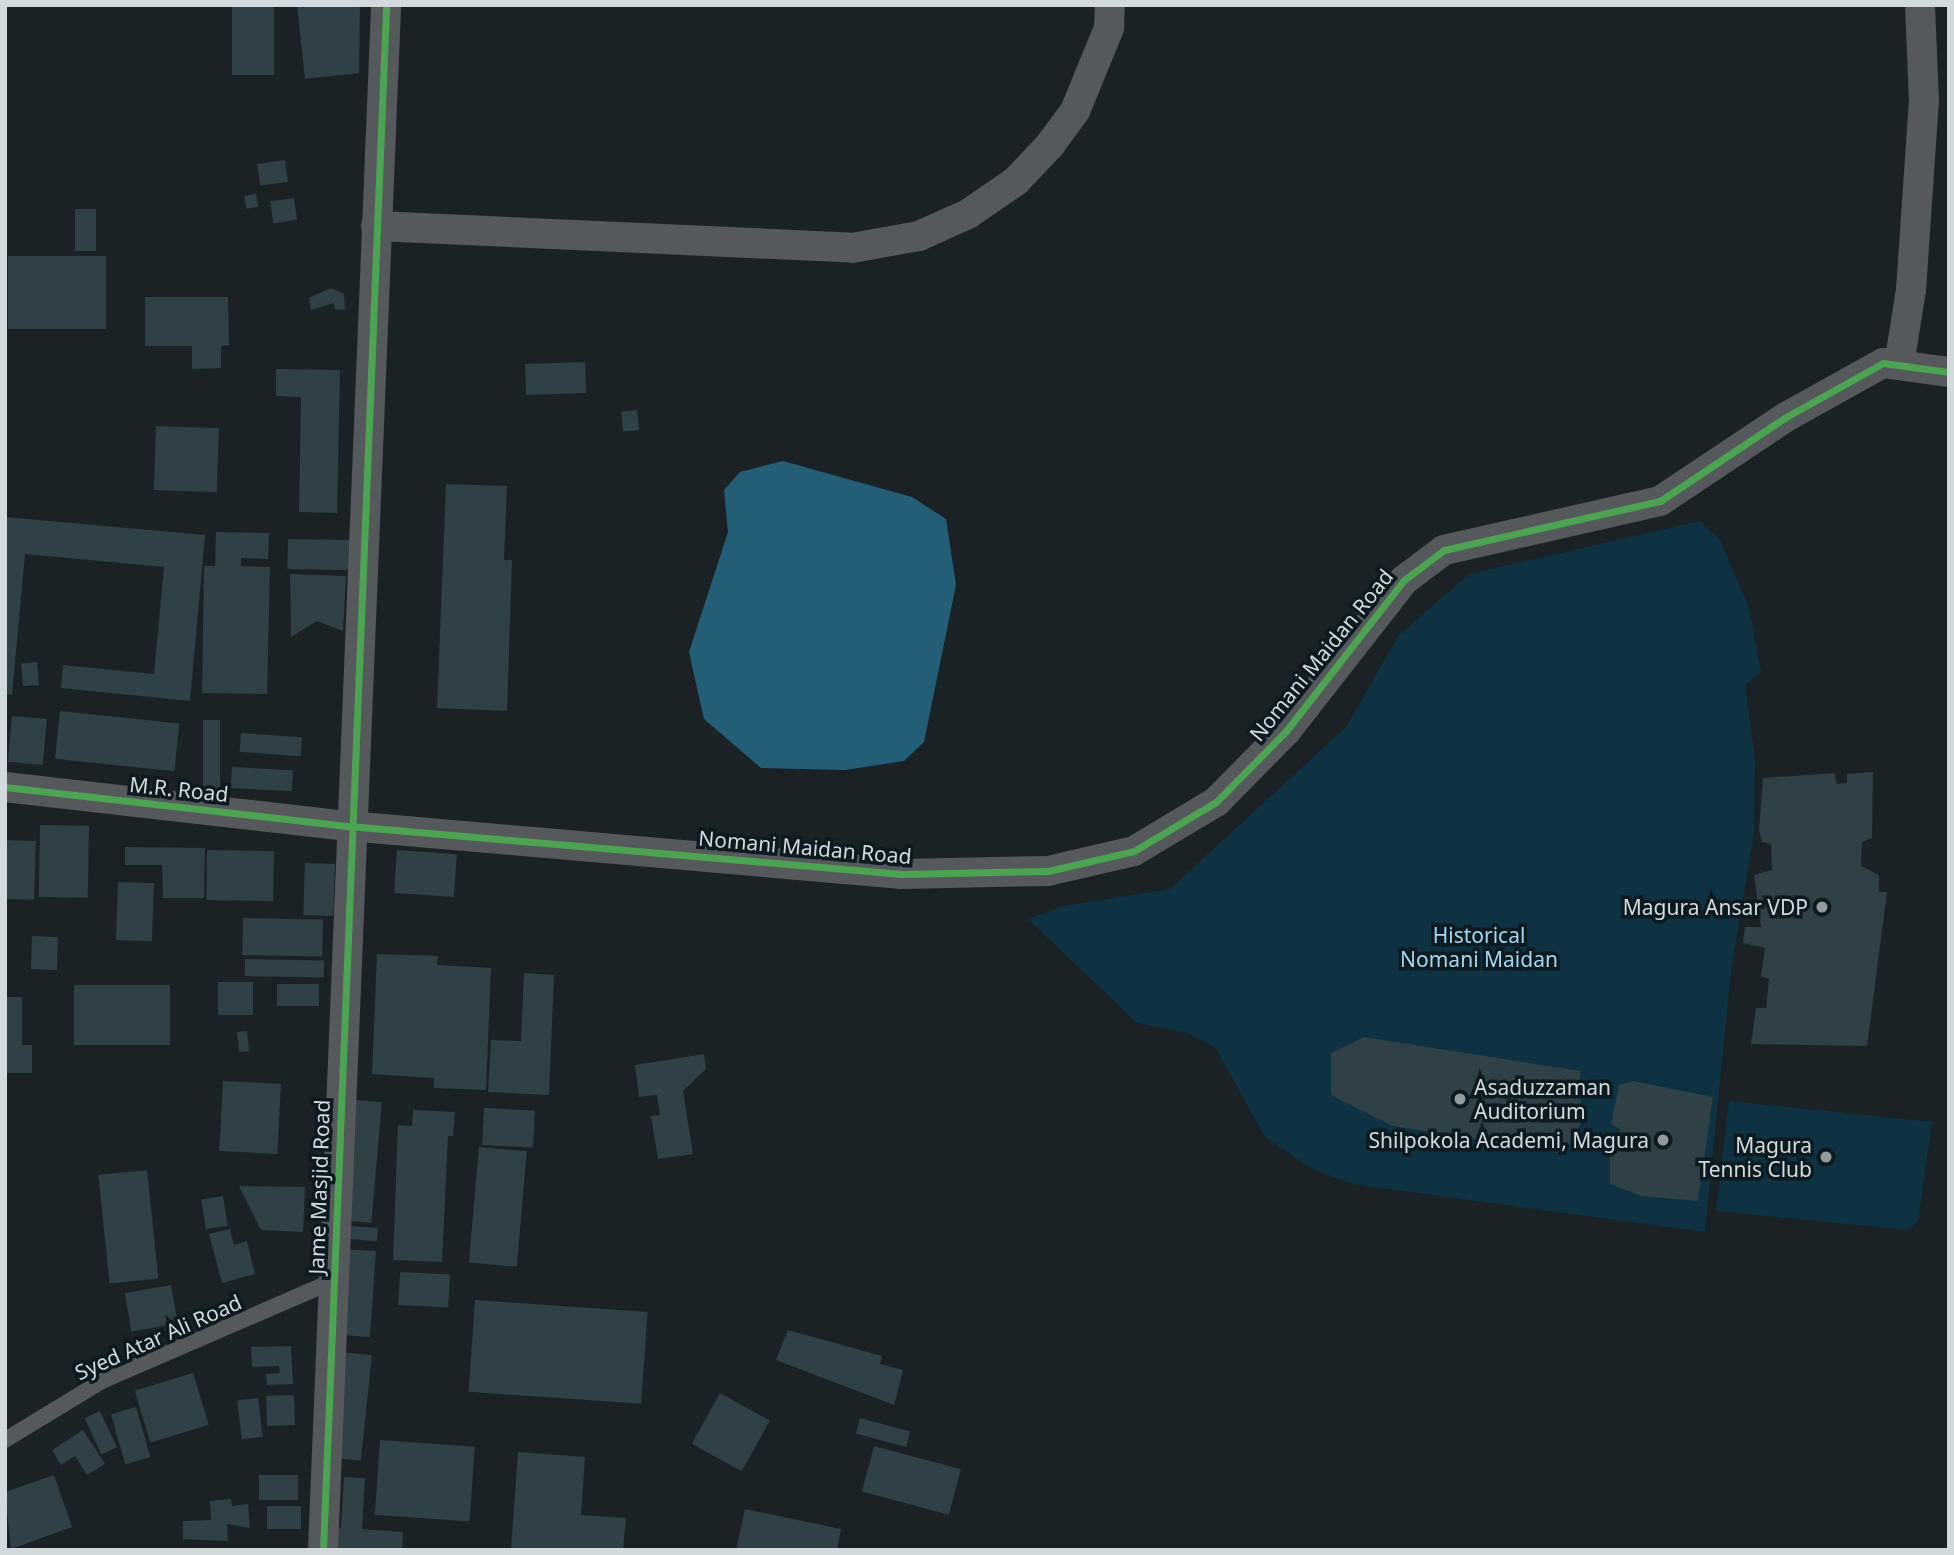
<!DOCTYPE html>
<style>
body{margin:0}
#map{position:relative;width:1954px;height:1555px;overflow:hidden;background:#1a2226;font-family:"Noto Sans",sans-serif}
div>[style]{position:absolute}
.green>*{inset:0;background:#0e3241}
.water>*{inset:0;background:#245d76}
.building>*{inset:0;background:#2f4047;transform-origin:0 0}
.service>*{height:16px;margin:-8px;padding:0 8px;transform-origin:8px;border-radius:8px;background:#56595c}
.minor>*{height:30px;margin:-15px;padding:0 15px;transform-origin:15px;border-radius:15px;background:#56595c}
.cycleway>*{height:7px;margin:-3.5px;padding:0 3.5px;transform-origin:3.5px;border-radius:3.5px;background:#4ca352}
.dots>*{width:19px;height:19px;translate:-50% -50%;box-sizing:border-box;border:4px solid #0d1a20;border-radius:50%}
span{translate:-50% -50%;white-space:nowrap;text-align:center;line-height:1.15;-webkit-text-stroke:7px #0d1a20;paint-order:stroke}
.street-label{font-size:21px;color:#d2dade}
.poi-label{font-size:21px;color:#d2dade}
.right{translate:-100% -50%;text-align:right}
.left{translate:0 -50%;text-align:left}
.park-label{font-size:21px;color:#a4d6ef}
.frame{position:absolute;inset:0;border:7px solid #d2dade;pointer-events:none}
</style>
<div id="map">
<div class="green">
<div style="clip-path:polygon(1700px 521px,1720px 540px,1749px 608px,1761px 672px,1745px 685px,1755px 760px,1754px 833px,1731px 971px,1705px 1232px,1352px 1184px,1312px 1169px,1264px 1136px,1216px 1048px,1188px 1033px,1137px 1023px,1028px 919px,1064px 906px,1170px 889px,1346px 727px,1398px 636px,1469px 574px)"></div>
<div style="clip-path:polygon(1729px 1101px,1932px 1122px,1918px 1221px,1908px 1230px,1716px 1211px)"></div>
</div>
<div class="water">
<div style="clip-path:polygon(783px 461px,912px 497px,946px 519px,956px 585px,924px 742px,904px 761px,845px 770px,761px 768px,704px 719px,689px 652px,728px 532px,724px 490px,740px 472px)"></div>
</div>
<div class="building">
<div style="left:232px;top:5px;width:42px;height:70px"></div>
<div style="clip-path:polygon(297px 5px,360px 5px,359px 73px,305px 79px)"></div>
<div style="left:285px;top:160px;width:22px;height:28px;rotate:82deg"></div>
<div style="left:256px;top:194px;width:13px;height:12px;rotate:81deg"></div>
<div style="left:294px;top:198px;width:22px;height:24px;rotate:82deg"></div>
<div style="left:75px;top:209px;width:21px;height:42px"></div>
<div style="left:106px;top:256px;width:73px;height:98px;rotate:90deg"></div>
<div style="clip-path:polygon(331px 288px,344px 294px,345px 310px,335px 309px,334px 303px,311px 310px,309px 298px)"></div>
<div style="clip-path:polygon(145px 297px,228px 297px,229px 345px,221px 346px,221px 368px,192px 369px,192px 346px,145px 346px)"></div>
<div style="left:585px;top:362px;width:31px;height:60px;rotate:88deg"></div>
<div style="clip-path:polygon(276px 369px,340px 370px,337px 513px,299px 512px,301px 397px,276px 396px)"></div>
<div style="left:637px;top:410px;width:20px;height:16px;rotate:84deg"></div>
<div style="left:156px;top:426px;width:63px;height:64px;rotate:2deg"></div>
<div style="clip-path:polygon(446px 484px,507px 486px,504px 560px,512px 560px,507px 711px,437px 708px)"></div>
<div style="clip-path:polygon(5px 517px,205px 535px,190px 701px,61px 688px,63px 665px,154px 674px,164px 567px,25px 554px,12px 695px,5px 694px)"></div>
<div style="clip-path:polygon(216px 532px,269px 533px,268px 559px,241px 558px,241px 566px,270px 567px,267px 694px,202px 693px,204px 566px,215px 566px)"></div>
<div style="left:288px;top:539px;width:67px;height:30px;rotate:1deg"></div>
<div style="clip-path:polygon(290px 574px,346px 576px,343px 631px,317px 621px,291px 637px)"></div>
<div style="left:37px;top:662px;width:23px;height:16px;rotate:85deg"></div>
<div style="left:60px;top:711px;width:120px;height:48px;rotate:6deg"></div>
<div style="left:12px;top:716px;width:35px;height:46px;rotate:5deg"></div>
<div style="left:203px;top:720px;width:17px;height:68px"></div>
<div style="left:241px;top:733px;width:61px;height:19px;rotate:4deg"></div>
<div style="left:232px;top:767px;width:61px;height:21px;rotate:3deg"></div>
<div style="clip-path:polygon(1873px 772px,1872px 838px,1862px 842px,1861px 866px,1879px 875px,1879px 892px,1887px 892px,1867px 1046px,1751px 1044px,1756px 1008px,1766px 1008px,1769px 979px,1761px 976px,1765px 948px,1743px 943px,1745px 927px,1761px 927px,1754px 875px,1772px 870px,1771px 844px,1762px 842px,1759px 830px,1763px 778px,1834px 773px,1837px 784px,1847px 783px,1847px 774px)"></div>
<div style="left:40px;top:825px;width:49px;height:72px;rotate:1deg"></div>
<div style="left:5px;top:840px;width:31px;height:59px;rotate:2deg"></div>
<div style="clip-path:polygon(125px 847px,205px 848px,204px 898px,163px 898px,162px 865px,125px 865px)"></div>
<div style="left:207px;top:850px;width:67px;height:50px;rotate:1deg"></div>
<div style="left:397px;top:850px;width:60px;height:43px;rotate:4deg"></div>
<div style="left:305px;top:863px;width:30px;height:52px;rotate:2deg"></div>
<div style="left:118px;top:882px;width:36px;height:58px;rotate:2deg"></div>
<div style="left:243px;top:918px;width:80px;height:37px;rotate:1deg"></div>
<div style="left:32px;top:936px;width:26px;height:33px;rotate:2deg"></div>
<div style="clip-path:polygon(377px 954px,438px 956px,437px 965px,491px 968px,486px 1090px,434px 1088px,434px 1078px,372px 1074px)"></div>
<div style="left:245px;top:959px;width:79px;height:17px;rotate:1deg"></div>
<div style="clip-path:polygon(524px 973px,554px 975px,549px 1095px,488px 1092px,491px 1040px,521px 1041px)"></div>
<div style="left:218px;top:982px;width:35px;height:33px"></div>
<div style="left:277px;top:984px;width:42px;height:22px"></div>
<div style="left:74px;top:985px;width:96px;height:60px"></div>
<div style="clip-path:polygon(5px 997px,22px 997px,22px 1045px,32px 1045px,32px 1073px,5px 1073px)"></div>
<div style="left:247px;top:1031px;width:20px;height:10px;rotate:84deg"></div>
<div style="clip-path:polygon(1364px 1037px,1580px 1071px,1581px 1123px,1564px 1154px,1393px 1126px,1331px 1095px,1331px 1053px)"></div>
<div style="clip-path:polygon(704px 1054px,706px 1069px,683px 1091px,693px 1154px,658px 1159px,651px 1116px,660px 1115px,657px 1095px,639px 1097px,635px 1065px)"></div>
<div style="left:223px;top:1081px;width:58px;height:70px;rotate:3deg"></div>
<div style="clip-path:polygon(1633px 1081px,1713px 1097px,1698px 1201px,1641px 1196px,1610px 1184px,1610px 1157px,1620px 1150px,1620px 1129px,1611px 1124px,1619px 1085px)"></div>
<div style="left:345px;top:1099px;width:37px;height:121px;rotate:5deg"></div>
<div style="left:484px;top:1108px;width:51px;height:37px;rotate:3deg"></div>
<div style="clip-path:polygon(413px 1110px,455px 1112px,453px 1136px,448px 1136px,442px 1262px,393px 1260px,398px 1125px,412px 1126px)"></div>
<div style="left:479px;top:1147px;width:48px;height:116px;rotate:5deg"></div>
<div style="left:147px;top:1170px;width:109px;height:49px;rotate:84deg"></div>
<div style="clip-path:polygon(239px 1186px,305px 1187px,303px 1232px,261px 1230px)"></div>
<div style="left:223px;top:1196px;width:30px;height:22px;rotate:81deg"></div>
<div style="left:341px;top:1225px;width:37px;height:13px;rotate:5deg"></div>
<div style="clip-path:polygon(230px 1229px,234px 1245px,247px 1241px,255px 1274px,222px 1283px,209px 1234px)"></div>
<div style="left:345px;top:1249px;width:31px;height:86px;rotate:4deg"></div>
<div style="left:400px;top:1272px;width:50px;height:33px;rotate:3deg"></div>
<div style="left:171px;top:1285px;width:39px;height:47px;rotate:80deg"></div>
<div style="left:475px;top:1300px;width:173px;height:92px;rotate:4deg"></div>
<div style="clip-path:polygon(788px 1330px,882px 1356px,880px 1364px,903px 1370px,894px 1405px,776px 1360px)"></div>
<div style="clip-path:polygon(291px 1346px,293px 1384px,267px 1385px,266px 1374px,280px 1373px,279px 1366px,252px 1367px,251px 1347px)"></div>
<div style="left:341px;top:1352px;width:31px;height:106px;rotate:6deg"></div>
<div style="left:193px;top:1373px;width:54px;height:61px;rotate:73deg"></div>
<div style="left:720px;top:1393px;width:57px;height:58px;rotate:29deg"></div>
<div style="left:294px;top:1395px;width:30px;height:28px;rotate:88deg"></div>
<div style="left:258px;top:1398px;width:39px;height:21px;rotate:83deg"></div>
<div style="left:136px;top:1407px;width:52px;height:26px;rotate:74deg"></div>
<div style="left:100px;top:1411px;width:40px;height:17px;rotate:65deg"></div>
<div style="left:860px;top:1418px;width:52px;height:16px;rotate:15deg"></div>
<div style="clip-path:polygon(83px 1430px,105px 1464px,87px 1475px,75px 1456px,61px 1465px,52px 1450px)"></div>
<div style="left:380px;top:1440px;width:95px;height:75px;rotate:4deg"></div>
<div style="left:874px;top:1446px;width:90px;height:47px;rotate:15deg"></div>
<div style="clip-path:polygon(518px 1452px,585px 1457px,581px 1515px,626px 1518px,623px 1550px,511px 1550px)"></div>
<div style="clip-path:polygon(54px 1475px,72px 1527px,11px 1549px,5px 1492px)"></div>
<div style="left:259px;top:1475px;width:39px;height:25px"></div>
<div style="clip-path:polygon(344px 1477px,365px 1478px,362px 1529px,403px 1532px,402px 1550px,331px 1550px,332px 1527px,341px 1528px)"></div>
<div style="clip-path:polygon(231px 1499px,232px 1506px,248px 1504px,250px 1528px,227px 1524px,228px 1541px,183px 1539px,183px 1521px,211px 1520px,210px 1501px)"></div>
<div style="left:267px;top:1506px;width:34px;height:23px"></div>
<div style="clip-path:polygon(745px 1509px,841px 1529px,837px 1550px,736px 1550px)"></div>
</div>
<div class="service">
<div style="left:5px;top:1440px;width:114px;rotate:-31.3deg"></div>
<div style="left:102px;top:1381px;width:252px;rotate:-23.4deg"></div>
</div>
<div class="minor">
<div style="left:376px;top:226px;width:477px;rotate:2.6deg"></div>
<div style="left:852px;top:248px;width:68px;rotate:-10.2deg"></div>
<div style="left:919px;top:236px;width:54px;rotate:-24.2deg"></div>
<div style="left:968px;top:214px;width:58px;rotate:-34.5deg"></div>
<div style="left:1016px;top:181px;width:50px;rotate:-46.6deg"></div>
<div style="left:1050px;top:145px;width:42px;rotate:-53.7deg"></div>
<div style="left:1075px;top:111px;width:90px;rotate:-67.7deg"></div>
<div style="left:1109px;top:28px;width:23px;rotate:-88deg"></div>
<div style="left:1899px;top:365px;width:76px;rotate:-80.9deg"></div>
<div style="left:1911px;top:290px;width:189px;rotate:-86.1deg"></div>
<div style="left:1924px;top:101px;width:96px;rotate:-92.4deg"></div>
<div style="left:5px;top:787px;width:346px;rotate:6.5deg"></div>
<div style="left:349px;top:826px;width:555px;rotate:4.96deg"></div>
<div style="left:902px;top:874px;width:146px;rotate:-1.2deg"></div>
<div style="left:1048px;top:871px;width:88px;rotate:-13.1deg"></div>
<div style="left:1134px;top:851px;width:96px;rotate:-30.9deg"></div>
<div style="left:1216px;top:802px;width:100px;rotate:-45.4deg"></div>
<div style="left:1286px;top:731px;width:192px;rotate:-52deg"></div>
<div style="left:1404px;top:580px;width:50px;rotate:-36.9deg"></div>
<div style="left:1444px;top:550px;width:221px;rotate:-12.8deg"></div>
<div style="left:1660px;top:501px;width:151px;rotate:-33.7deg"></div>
<div style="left:1786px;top:417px;width:111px;rotate:-29.1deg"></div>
<div style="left:1883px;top:363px;width:67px;rotate:7.8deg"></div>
<div style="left:323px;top:1550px;width:1546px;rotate:-87.66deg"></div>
</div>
<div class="cycleway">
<div style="left:5px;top:787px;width:346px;rotate:6.5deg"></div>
<div style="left:349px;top:826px;width:555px;rotate:4.96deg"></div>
<div style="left:902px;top:874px;width:146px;rotate:-1.2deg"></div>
<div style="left:1048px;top:871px;width:88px;rotate:-13.1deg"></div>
<div style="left:1134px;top:851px;width:96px;rotate:-30.9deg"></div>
<div style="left:1216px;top:802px;width:100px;rotate:-45.4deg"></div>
<div style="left:1286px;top:731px;width:192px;rotate:-52deg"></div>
<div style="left:1404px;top:580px;width:50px;rotate:-36.9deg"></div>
<div style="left:1444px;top:550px;width:221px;rotate:-12.8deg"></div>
<div style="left:1660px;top:501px;width:151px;rotate:-33.7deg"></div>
<div style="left:1786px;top:417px;width:111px;rotate:-29.1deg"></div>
<div style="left:1883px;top:363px;width:67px;rotate:7.8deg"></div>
<div style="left:323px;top:1550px;width:1546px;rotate:-87.66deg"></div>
</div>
<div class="dots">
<div style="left:1822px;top:907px;background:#929a9e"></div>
<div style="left:1460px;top:1099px;background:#929a9e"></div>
<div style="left:1663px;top:1140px;background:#929a9e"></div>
<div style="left:1826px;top:1157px;background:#929a9e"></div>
</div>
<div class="street-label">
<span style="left:1321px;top:655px;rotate:-51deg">Nomani Maidan Road</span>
<span style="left:179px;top:789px;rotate:6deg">M.R. Road</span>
<span style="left:805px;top:847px;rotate:5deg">Nomani Maidan Road</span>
<span style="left:319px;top:1187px;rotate:-88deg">Jame Masjid Road</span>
<span style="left:158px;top:1337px;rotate:-24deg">Syed Atar Ali Road</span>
</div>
<div class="poi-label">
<span class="right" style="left:1808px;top:907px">Magura Ansar VDP</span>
<span class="left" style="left:1474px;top:1099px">Asaduzzaman<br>Auditorium</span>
<span class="right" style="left:1649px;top:1140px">Shilpokola Academi, Magura</span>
<span class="right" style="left:1812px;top:1157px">Magura<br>Tennis Club</span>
</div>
<div class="park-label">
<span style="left:1479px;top:947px">Historical<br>Nomani Maidan</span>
</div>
<div class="frame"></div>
</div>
